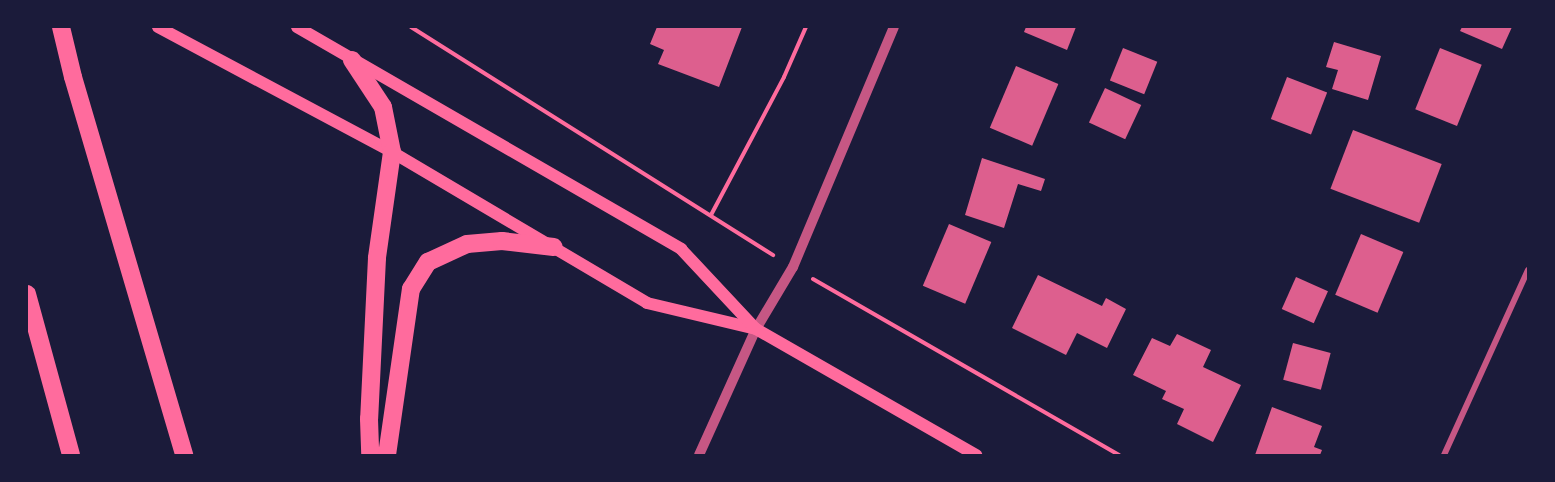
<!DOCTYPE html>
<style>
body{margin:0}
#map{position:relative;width:1555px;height:482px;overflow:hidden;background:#1b1b3a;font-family:Commissioner,sans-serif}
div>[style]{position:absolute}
.building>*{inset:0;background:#dd5f8e;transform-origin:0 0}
.path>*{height:4px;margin:-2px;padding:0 2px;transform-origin:2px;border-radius:2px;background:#ff6b9d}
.minor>*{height:6px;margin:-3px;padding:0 3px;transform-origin:3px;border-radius:3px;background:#c65784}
.tertiary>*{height:10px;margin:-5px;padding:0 5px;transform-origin:5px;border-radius:5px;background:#c65784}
.secondary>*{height:12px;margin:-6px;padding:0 6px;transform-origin:6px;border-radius:6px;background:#ff6b9d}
.motorway>*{height:18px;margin:-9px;padding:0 9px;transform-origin:9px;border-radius:9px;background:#ff6b9d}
span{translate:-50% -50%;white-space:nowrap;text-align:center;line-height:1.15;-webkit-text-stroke:6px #1b1b3a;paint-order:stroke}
.frame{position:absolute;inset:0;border:28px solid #1b1b3a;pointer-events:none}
</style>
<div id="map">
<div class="building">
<div style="clip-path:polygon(657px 27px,742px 27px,719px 87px,658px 64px,664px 50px,650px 44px)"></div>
<div style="clip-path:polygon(1026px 27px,1076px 27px,1067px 50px,1024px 32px)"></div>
<div style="clip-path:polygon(1462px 27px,1512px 27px,1502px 49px,1460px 31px)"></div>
<div style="clip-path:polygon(1334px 42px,1381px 56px,1368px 100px,1332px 89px,1338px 70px,1326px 67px)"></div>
<div style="left:1123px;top:48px;width:37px;height:35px;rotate:22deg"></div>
<div style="left:1440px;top:48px;width:45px;height:66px;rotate:22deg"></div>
<div style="left:1016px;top:66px;width:46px;height:67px;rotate:23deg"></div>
<div style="left:1287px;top:77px;width:43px;height:45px;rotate:21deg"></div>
<div style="left:1105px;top:88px;width:40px;height:38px;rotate:25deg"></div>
<div style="left:1353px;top:130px;width:95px;height:63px;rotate:21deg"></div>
<div style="clip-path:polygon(982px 158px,1045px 179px,1041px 191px,1018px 184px,1004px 228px,965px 215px)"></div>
<div style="left:949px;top:224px;width:46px;height:67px;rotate:23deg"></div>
<div style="left:1361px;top:234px;width:46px;height:66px;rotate:23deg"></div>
<div style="clip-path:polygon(1038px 275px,1102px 306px,1106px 298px,1126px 309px,1107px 348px,1077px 333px,1066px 355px,1012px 328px)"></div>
<div style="left:1296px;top:277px;width:35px;height:35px;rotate:24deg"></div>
<div style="clip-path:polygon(1177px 334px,1211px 350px,1203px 367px,1241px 385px,1213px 442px,1177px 424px,1184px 409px,1162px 399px,1166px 391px,1133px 375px,1152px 338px,1170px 346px)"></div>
<div style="left:1293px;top:343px;width:39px;height:38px;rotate:15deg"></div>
<div style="clip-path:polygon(1272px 407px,1322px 426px,1314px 447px,1322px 450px,1320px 455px,1255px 455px)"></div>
</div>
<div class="path">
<div style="left:411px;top:27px;width:428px;rotate:32.2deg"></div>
<div style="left:711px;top:215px;width:156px;rotate:-62.1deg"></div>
<div style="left:784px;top:77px;width:55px;rotate:-66.3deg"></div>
<div style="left:813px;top:279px;width:353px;rotate:29.9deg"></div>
</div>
<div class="minor">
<div style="left:1444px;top:455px;width:203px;rotate:-65.6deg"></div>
</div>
<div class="tertiary">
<div style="left:699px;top:455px;width:138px;rotate:-65.7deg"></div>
<div style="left:756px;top:329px;width:72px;rotate:-59.2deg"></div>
<div style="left:793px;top:267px;width:260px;rotate:-67.2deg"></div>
</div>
<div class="secondary">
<div style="left:158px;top:27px;width:265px;rotate:28.1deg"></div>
<div style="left:392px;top:152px;width:296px;rotate:30.6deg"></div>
<div style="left:647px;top:303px;width:112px;rotate:13.4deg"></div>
<div style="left:756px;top:329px;width:254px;rotate:29.8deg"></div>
<div style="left:297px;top:27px;width:444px;rotate:30deg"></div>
<div style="left:681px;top:249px;width:108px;rotate:46.9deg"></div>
</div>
<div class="motorway">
<div style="left:61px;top:27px;width:51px;rotate:76.5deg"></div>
<div style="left:73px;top:77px;width:394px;rotate:73.6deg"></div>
<div style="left:352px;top:60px;width:56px;rotate:56.6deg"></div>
<div style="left:383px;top:107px;width:46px;rotate:78.7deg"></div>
<div style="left:392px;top:152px;width:107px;rotate:98.1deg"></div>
<div style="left:377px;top:258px;width:161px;rotate:92.8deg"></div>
<div style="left:369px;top:419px;width:36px;rotate:88deg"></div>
<div style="left:27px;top:294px;width:167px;rotate:74.7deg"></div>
<div style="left:387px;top:455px;width:168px;rotate:-81.8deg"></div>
<div style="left:411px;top:289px;width:32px;rotate:-58deg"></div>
<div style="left:428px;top:262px;width:43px;rotate:-24.8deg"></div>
<div style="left:467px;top:244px;width:35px;rotate:-5deg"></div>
<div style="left:502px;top:241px;width:52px;rotate:6.6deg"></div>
</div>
<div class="frame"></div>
</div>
